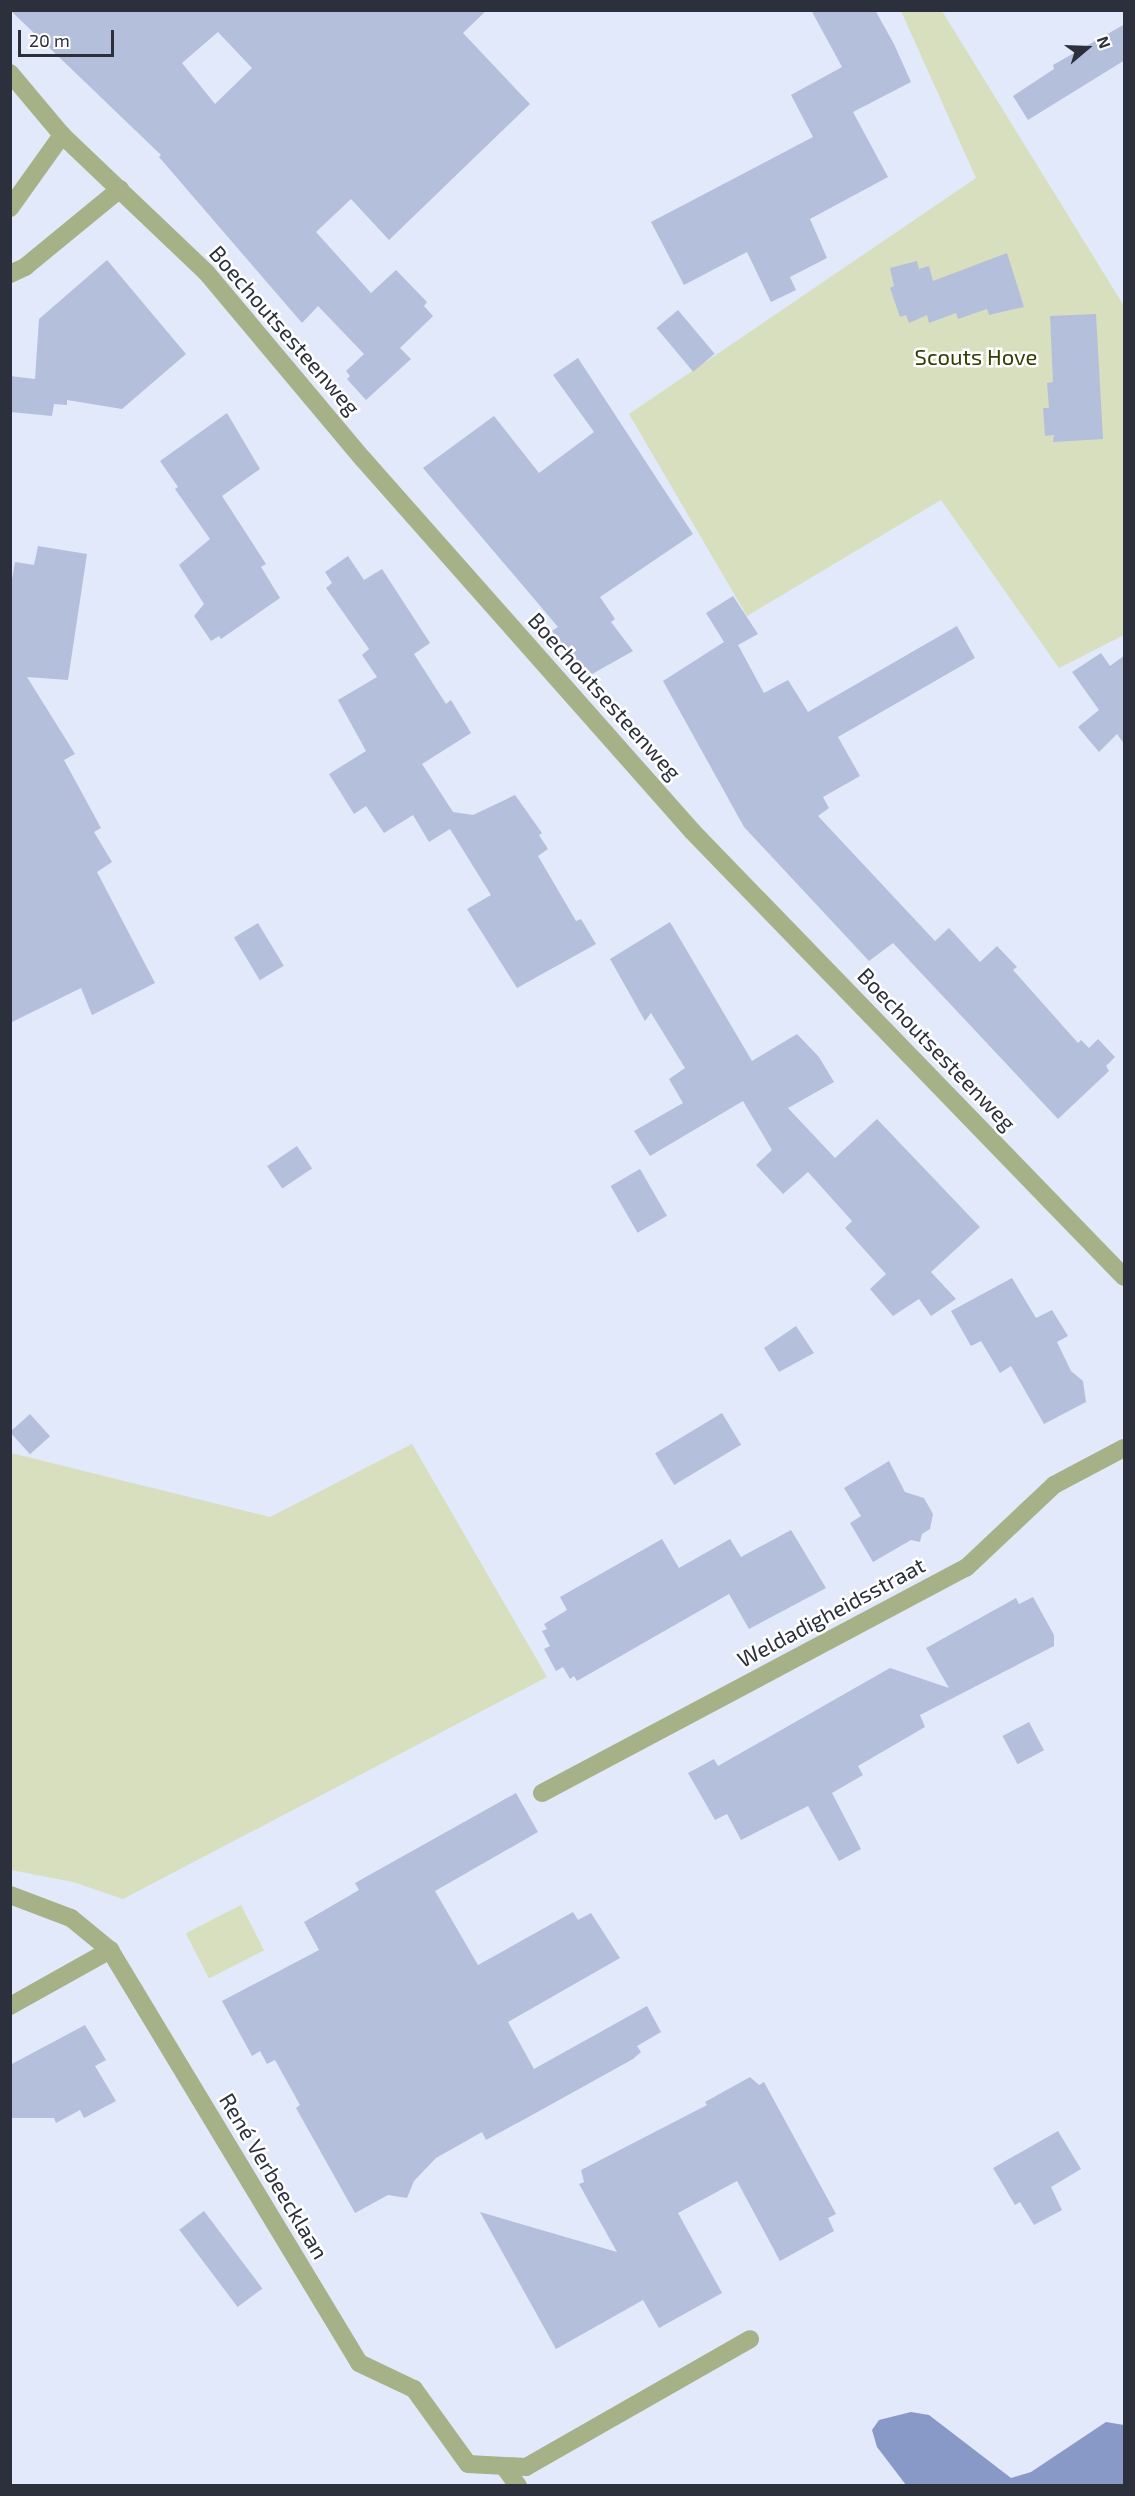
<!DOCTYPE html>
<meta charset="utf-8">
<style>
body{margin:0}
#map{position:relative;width:1135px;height:2496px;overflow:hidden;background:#e2e9fa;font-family:"Exo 2",sans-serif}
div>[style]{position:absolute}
.green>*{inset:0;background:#d7dfbf;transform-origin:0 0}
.water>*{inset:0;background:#8999c7}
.building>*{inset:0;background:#b4bfdb;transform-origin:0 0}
.minor>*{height:18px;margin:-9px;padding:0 9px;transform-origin:9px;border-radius:9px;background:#a7b187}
.tertiary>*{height:18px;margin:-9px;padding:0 9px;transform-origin:9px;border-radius:9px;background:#a7b187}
span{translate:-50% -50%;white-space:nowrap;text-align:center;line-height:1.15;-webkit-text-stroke:5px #fff;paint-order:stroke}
.street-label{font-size:22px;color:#2c303c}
.park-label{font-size:22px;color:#343d00}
.frame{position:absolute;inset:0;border:12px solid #2c303c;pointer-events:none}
.north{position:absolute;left:1057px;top:18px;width:60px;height:60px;-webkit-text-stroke:4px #fff;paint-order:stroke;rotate:71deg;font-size:16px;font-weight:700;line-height:24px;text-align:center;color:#2c303c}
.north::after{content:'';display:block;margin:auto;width:21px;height:27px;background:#2c303c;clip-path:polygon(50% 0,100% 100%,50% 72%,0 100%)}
.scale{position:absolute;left:18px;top:30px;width:96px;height:27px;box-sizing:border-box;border:3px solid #2c303c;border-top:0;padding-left:8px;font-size:18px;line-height:21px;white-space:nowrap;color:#2c303c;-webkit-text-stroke:4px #fff;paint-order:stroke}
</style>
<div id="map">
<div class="green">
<div style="clip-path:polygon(901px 11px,942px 11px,1124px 306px,1124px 635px,1059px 668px,941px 500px,747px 616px,629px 414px,976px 178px)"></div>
<div style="clip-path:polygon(412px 1444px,547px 1677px,123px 1899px,73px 1882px,11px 1870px,11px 1453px,270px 1517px)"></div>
<div style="left:241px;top:1905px;width:51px;height:62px;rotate:63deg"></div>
</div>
<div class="water">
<div style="clip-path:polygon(911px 2412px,929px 2415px,1011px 2478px,1031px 2472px,1106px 2422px,1124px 2425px,1124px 2485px,906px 2485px,877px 2447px,872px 2430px,879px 2420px)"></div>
</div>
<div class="building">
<div style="clip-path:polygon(evenodd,10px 10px,487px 10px,463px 33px,530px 104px,389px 240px,351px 199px,316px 232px,371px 293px,396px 270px,427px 302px,424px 306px,433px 316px,400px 348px,411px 359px,366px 400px,347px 379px,350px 376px,346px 371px,364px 354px,318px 306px,302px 323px,159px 157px,161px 155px,10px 10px,218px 32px,252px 68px,215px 104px,182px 63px,218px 32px)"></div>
<div style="clip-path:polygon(811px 10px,875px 10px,894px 44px,911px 82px,853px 112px,888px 177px,810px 219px,827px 258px,790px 277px,796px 290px,771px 302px,747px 252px,684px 285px,651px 222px,813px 137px,791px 95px,842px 67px)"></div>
<div style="clip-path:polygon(1125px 24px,1125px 60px,1028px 120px,1013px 96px,1054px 69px,1053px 65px)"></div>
<div style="clip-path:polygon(1007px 253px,1024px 307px,989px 315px,987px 309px,958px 319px,956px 313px,929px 323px,927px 315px,909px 323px,906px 315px,900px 317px,890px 288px,894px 286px,890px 268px,917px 261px,919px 269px,929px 266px,933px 281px)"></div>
<div style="clip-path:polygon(107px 260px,186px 354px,122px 409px,67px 400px,67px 405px,54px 404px,52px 416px,10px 412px,10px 376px,35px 379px,39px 319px)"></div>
<div style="left:678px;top:310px;width:57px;height:28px;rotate:50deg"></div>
<div style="clip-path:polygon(1096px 314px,1103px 439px,1053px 442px,1054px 435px,1045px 436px,1043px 408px,1049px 408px,1047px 383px,1053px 382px,1050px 316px)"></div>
<div style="clip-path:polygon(578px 358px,693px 534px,600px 597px,615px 619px,611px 622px,633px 651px,585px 678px,552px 631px,558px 627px,423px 468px,494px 416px,539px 473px,594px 432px,553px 375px)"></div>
<div style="clip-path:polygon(227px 413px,260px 469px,222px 496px,266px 564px,261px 567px,280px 598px,221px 639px,219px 636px,211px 641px,194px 616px,204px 604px,179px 565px,210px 539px,175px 489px,178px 487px,160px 461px)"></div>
<div style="clip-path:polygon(38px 546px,87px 554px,68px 680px,27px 677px,75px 754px,64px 760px,101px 828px,94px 832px,112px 862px,97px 872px,155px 983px,92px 1015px,81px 988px,10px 1023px,10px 591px,15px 562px,34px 565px)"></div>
<div style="clip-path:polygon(348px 556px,364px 580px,382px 569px,430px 643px,414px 654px,446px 704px,451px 700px,471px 733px,422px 764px,453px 812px,473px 815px,515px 795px,542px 833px,539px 835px,548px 849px,538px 856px,576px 921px,581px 919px,596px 944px,517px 988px,467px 909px,491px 895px,450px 829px,429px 842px,413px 815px,384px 833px,366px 806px,354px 814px,329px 774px,366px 751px,338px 700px,377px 677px,362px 655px,369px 649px,326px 588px,332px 583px,325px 572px)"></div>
<div style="clip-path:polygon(733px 596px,758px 634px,738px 645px,764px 693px,788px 680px,808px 712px,957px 626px,975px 658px,838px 737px,860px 776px,823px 797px,829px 808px,818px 816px,935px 941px,949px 928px,980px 962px,997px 946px,1017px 967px,1013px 970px,1078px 1043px,1081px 1040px,1089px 1048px,1098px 1039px,1115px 1057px,1106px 1066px,1109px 1071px,1058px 1119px,893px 943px,869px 961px,744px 827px,663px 681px,724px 642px,706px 613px)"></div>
<div style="clip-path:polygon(1101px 653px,1110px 666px,1125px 655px,1125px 745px,1117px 734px,1099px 752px,1078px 727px,1099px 710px,1072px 672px)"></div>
<div style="clip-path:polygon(670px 922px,752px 1061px,797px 1034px,819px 1057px,834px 1082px,788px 1108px,835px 1158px,877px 1119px,980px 1227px,931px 1272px,956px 1299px,931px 1316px,919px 1299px,893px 1316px,870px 1289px,886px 1274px,845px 1228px,852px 1221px,808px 1172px,783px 1194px,756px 1165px,772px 1150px,743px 1101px,650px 1156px,634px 1131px,683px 1103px,669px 1079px,685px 1068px,651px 1013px,645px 1021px,610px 959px)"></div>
<div style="left:258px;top:923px;width:50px;height:28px;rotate:59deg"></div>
<div style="left:297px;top:1146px;width:27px;height:36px;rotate:56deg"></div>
<div style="left:640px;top:1169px;width:54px;height:34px;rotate:60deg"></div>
<div style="clip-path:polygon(1012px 1278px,1036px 1318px,1052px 1310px,1068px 1336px,1057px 1342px,1071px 1371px,1083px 1381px,1086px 1402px,1044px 1424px,1011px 1366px,1000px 1373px,981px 1341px,971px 1346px,951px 1311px)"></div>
<div style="clip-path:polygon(796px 1326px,814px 1353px,779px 1372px,764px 1348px)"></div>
<div style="left:722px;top:1413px;width:37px;height:78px;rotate:59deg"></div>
<div style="left:30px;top:1414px;width:30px;height:27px;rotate:48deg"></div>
<div style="clip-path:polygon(889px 1461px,905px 1492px,924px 1498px,933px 1514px,930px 1529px,922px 1534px,920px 1542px,911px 1540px,873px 1562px,850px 1523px,861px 1516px,844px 1488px)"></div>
<div style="clip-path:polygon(791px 1530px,826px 1588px,749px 1629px,729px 1594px,577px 1681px,574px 1676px,570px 1679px,563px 1667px,556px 1671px,544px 1649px,550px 1646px,542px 1631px,547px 1629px,544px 1624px,567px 1610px,560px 1597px,662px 1539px,679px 1568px,730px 1539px,741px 1557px)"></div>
<div style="clip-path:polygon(1033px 1597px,1054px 1635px,1054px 1646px,920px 1715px,925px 1727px,858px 1766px,863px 1775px,832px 1793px,861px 1849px,839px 1861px,808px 1806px,741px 1840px,727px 1814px,715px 1820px,688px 1773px,714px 1759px,718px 1766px,890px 1668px,949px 1688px,926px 1648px,1016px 1598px,1019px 1604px)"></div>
<div style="left:1029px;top:1722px;width:32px;height:30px;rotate:62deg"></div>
<div style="clip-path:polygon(516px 1793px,538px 1832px,435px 1891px,478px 1965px,573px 1912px,578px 1920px,591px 1913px,620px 1958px,508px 2022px,534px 2069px,647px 2006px,661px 2032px,637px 2046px,641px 2052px,633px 2059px,523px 2120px,486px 2140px,482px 2132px,436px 2158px,414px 2181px,407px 2198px,388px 2195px,355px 2213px,296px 2108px,300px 2105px,275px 2060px,267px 2064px,260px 2051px,252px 2056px,222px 2001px,319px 1950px,304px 1922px,359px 1890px,355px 1883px)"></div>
<div style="clip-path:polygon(85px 2025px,106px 2060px,95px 2066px,116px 2101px,84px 2118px,80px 2110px,56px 2123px,54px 2118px,10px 2118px,10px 2065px)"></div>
<div style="clip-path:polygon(750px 2077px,759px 2085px,764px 2082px,836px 2214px,828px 2218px,834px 2231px,780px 2261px,737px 2181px,678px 2213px,722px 2293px,659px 2328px,643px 2300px,556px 2349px,480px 2212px,617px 2252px,579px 2184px,584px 2182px,581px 2170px,707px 2105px,705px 2102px)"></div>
<div style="clip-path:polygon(1058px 2131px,1081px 2169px,1051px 2187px,1062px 2210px,1034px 2225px,1020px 2202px,1015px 2205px,993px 2168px)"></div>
<div style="left:204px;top:2211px;width:97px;height:31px;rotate:53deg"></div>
</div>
<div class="minor">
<div style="left:542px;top:1793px;width:480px;rotate:-28deg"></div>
<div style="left:966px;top:1568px;width:121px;rotate:-43.3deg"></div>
<div style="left:1054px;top:1485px;width:79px;rotate:-27.9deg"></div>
<div style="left:10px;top:1895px;width:65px;rotate:20.7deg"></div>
<div style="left:71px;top:1918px;width:50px;rotate:39.4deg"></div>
<div style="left:110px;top:1950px;width:482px;rotate:58.9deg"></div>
<div style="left:359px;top:2363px;width:61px;rotate:25.3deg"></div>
<div style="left:414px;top:2389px;width:92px;rotate:54.2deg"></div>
<div style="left:468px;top:2464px;width:58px;rotate:3deg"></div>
<div style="left:526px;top:2467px;width:258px;rotate:-29.7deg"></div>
<div style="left:10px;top:2006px;width:115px;rotate:-29.2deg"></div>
<div style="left:505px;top:2468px;width:22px;rotate:54deg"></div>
</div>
<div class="tertiary">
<div style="left:10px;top:73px;width:81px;rotate:50deg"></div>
<div style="left:62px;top:135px;width:199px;rotate:43.6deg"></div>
<div style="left:206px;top:272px;width:244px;rotate:50deg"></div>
<div style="left:363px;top:459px;width:497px;rotate:48.5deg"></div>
<div style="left:692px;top:831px;width:621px;rotate:45.91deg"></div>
<div style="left:10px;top:208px;width:90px;rotate:-54.5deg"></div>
<div style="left:10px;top:274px;width:17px;rotate:-25deg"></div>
<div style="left:25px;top:267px;width:123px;rotate:-39.4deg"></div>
</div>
<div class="street-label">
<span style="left:285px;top:330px;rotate:49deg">Boechoutsesteenweg</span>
<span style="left:605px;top:696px;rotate:48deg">Boechoutsesteenweg</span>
<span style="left:937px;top:1049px;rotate:46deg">Boechoutsesteenweg</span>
<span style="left:831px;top:1612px;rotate:-28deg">Weldadigheidsstraat</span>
<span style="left:274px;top:2176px;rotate:59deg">René Verbeecklaan</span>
</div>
<div class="park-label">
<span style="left:976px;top:357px">Scouts Hove</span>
</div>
<div class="frame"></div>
<div class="north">N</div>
<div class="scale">20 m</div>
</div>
